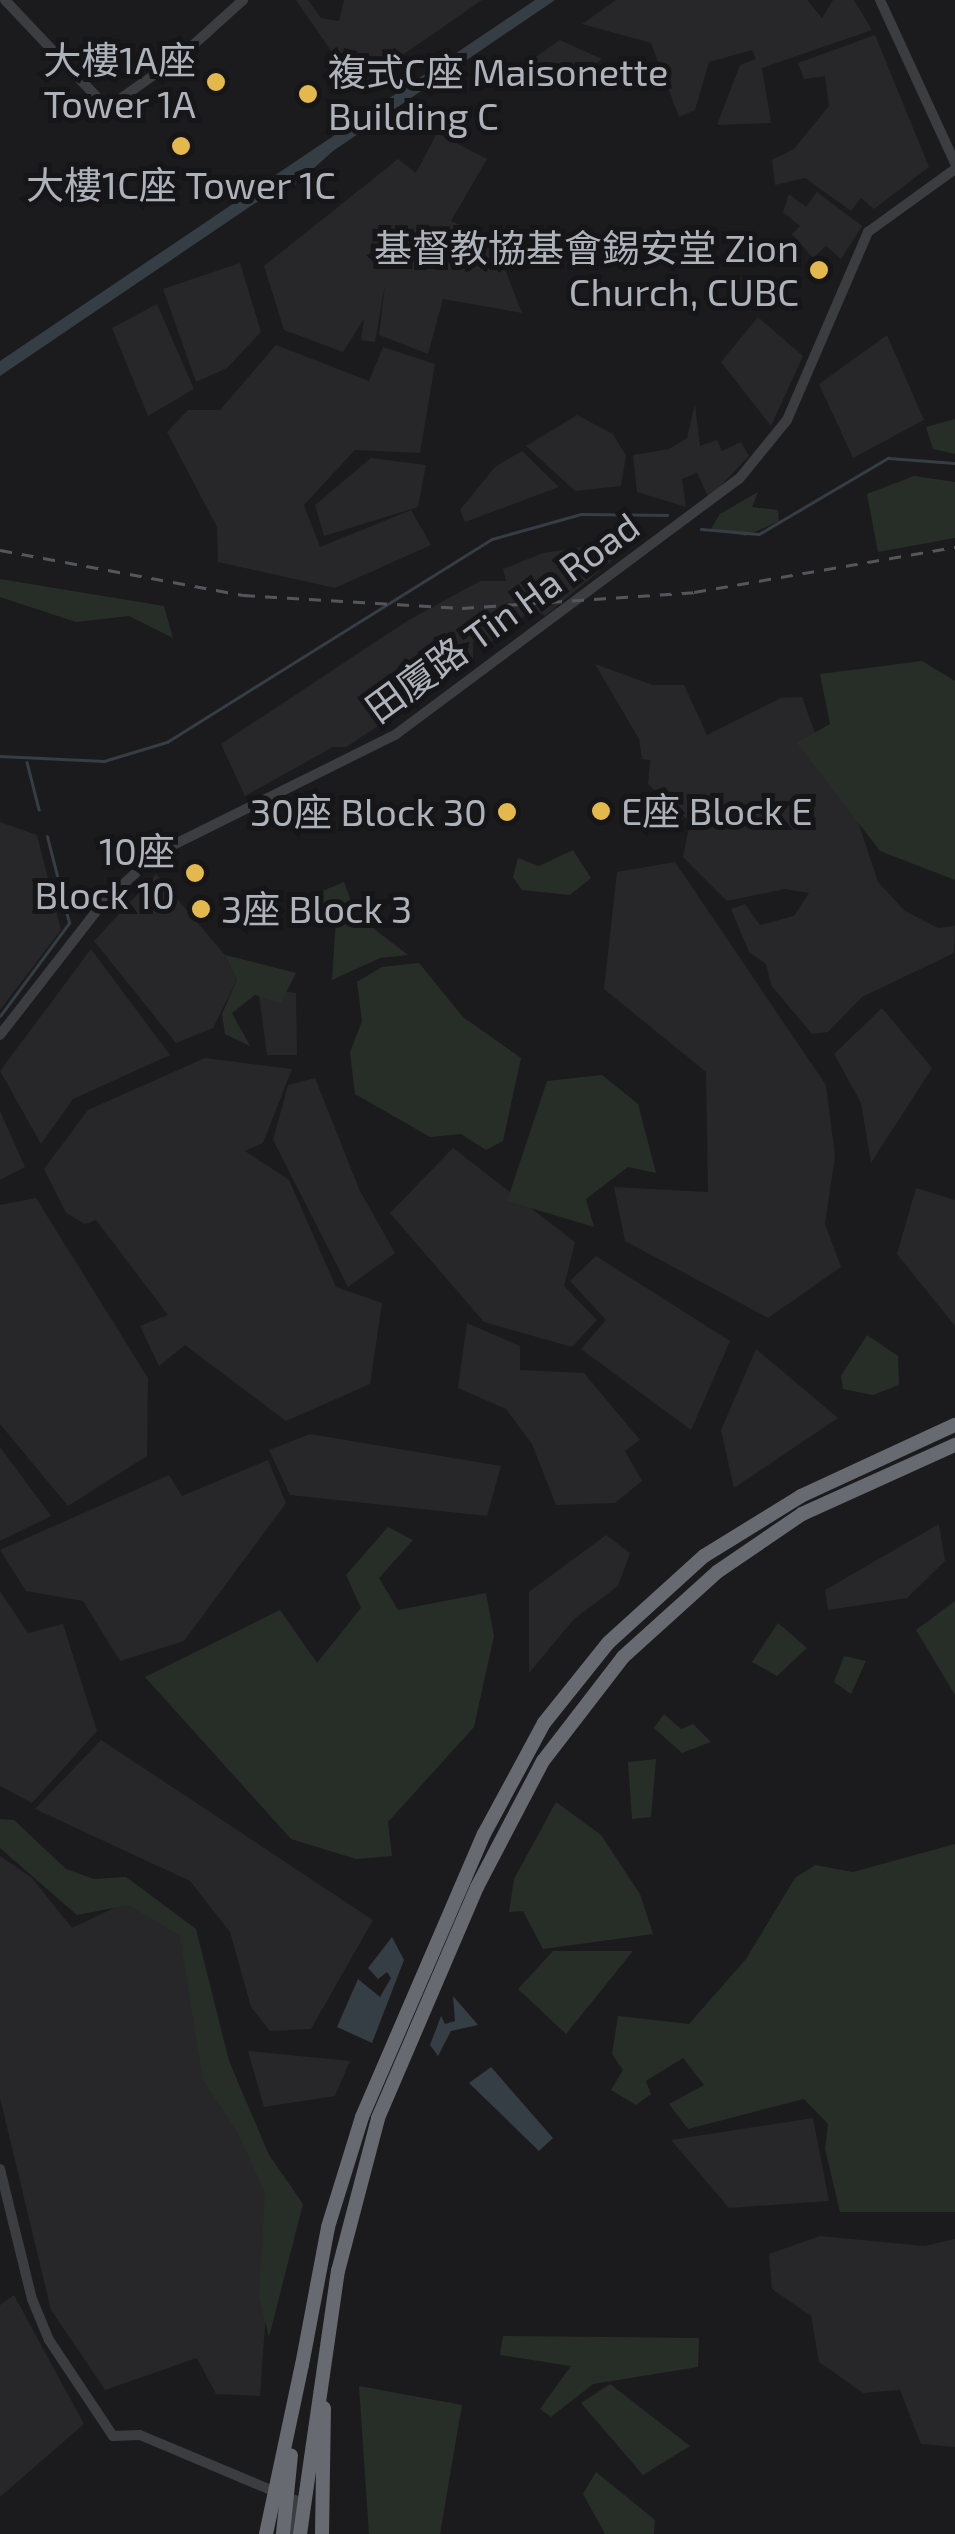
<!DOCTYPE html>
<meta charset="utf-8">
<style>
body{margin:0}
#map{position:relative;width:955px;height:2534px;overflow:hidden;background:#1b1b1d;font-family:"Exo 2","Noto Sans SC",sans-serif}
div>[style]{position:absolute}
.built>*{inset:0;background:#27272a}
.green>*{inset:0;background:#272e28}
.water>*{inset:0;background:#353d45}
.stream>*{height:2.5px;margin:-1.25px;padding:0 1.25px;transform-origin:1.25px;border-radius:1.25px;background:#353d45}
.minor>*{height:10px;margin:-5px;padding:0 5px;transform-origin:5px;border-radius:5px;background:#3c3d41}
.highway>*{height:14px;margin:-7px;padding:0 7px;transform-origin:7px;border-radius:7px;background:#686a72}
.rail>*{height:2.5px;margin-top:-1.25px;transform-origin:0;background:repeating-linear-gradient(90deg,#55565c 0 12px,transparent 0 22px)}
.highway-bridge>*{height:14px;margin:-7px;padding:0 7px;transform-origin:7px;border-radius:7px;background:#686a72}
.dots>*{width:28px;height:28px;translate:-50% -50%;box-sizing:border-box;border:5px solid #161618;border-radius:50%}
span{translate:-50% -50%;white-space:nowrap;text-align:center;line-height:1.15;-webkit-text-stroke:10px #161618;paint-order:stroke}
.poi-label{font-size:38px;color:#aeb2bb}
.right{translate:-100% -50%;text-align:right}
.left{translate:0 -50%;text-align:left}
.street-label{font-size:38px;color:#aeb2bb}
</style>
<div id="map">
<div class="built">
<div style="clip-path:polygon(296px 0,308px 0,321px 18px,339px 21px,344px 0,482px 0,356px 87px)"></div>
<div style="clip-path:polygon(616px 0,807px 0,822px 18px,833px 0,854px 0,872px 30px,762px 68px,771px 123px,717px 125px,740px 65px,756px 59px,752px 50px,709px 62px,695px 110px,679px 117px,651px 43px,582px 24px)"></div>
<div style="clip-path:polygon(875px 35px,929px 167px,874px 209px,861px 198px,851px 211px,805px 178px,775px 185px,772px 160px,794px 149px,829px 106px,825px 76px,804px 79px,798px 63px)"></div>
<div style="clip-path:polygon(560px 40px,602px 59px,570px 82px,521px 67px)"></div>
<div style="clip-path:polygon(437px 133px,487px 159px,451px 221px,516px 250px,503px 264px,522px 313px,443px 299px,428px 354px,379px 335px,385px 285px,375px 342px,361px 340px,364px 319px,343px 352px,284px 330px,264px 266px,398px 159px,416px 173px)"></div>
<div style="clip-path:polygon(817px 192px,862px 226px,841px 259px,826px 246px,813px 258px,792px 234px,800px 226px,783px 212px,789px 194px,806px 207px)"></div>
<div style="clip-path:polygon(240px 263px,261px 332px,227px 368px,196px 382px,163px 289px)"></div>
<div style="clip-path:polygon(157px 304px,194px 389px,148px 416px,112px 328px)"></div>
<div style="clip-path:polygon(758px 317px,803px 356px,771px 426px,721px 362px)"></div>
<div style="clip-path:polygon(887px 335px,924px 420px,853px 458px,819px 384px)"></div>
<div style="clip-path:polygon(276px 345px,369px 381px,383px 347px,435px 364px,420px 453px,355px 450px,304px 505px,320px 547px,411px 510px,431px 545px,335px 588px,218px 562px,217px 527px,167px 432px,188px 410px,220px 410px)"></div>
<div style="clip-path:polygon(695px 404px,700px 446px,717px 440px,722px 451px,741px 442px,749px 456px,709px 498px,697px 473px,682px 479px,686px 507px,637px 492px,633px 455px,669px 449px,687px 438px)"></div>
<div style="clip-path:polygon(577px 415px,613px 434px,626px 456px,621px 486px,575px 491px,526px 446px)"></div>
<div style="clip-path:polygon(522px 451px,559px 487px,465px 522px,460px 510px,495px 467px)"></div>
<div style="clip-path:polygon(371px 458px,426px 465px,418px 507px,324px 536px,315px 505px)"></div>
<div style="clip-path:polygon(627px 540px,633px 543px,545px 616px,533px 609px,491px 642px,473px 642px,473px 659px,438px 686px,431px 679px,414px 692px,413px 703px,346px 747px,333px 747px,245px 796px,221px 744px,407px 621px,480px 581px,506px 581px,503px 569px,543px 553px)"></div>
<div style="clip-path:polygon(595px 664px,653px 685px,684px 685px,707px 735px,781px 698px,802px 697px,816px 736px,837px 758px,878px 882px,905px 911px,938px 928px,955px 926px,954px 953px,862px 997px,828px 1032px,812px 1034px,771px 985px,766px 964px,749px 952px,731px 909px,745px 904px,760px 925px,794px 916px,809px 893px,784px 889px,727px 901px,683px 857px,690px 822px,648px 784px,650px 760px,642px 759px,639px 739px)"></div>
<div style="clip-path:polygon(0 822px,37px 835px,61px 930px,0 1010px)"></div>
<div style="clip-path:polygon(675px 862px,826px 1085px,835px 1156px,825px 1224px,841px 1267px,768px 1318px,625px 1241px,614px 1187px,708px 1192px,706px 1072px,604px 989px,617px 872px)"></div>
<div style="clip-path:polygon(156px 874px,225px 955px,237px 980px,213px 1028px,176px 1043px,94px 941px)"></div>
<div style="clip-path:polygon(91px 949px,170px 1055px,73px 1099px,41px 1144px,0 1071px)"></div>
<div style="clip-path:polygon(258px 988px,296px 993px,297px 1055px,267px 1055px)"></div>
<div style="clip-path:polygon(882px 1008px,932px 1068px,871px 1163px,861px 1103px,834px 1054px)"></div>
<div style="clip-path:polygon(205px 1058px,292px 1069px,263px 1143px,245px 1151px,289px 1180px,336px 1287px,382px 1303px,370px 1384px,286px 1421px,185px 1345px,159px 1366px,140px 1326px,168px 1315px,96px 1220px,85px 1224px,66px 1213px,44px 1169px,88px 1110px)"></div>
<div style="clip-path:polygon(315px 1078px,359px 1189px,395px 1253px,348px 1287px,273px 1140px,288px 1085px)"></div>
<div style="clip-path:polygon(0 1111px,25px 1167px,0 1180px)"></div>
<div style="clip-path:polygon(453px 1148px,575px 1242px,564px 1286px,597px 1320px,572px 1347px,484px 1322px,390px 1213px)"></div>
<div style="clip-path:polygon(916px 1188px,955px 1200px,955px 1326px,897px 1254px)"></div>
<div style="clip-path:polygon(36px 1198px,148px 1378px,147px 1456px,68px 1506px,0 1424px,0 1205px)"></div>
<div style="clip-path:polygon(596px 1256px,730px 1341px,691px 1430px,581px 1349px,606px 1320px,570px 1281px)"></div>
<div style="clip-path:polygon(467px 1323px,520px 1346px,520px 1370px,584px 1373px,640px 1440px,625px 1451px,642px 1481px,615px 1503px,556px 1505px,532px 1444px,506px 1409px,458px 1388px)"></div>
<div style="clip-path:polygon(756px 1349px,838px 1418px,734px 1488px,721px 1430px)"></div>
<div style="clip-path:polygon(310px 1434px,501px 1466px,487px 1516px,290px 1495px,269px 1450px)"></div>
<div style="clip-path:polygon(0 1447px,51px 1516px,0 1541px)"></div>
<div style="clip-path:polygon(268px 1460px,286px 1503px,184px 1641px,120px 1661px,83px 1601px,26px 1591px,0 1550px,169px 1475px,182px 1496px)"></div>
<div style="clip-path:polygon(939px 1524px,945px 1561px,907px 1598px,828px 1610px,825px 1590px)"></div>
<div style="clip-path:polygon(606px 1535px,630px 1553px,618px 1586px,574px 1619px,529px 1673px,529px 1592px)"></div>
<div style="clip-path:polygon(0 1591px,28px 1633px,63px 1624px,97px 1731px,32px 1803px,0 1786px)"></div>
<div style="clip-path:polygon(101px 1740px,373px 1920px,311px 2029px,270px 2031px,251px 2007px,230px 1932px,190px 1881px,35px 1809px)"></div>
<div style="clip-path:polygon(0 1856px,32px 1878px,72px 1928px,135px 1898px,191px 1939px,221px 2051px,274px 2199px,260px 2396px,216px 2394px,197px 2358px,105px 2390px,51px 2310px,0 2098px)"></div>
<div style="clip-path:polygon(248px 2051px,350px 2061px,335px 2096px,264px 2107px)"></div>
<div style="clip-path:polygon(813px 2118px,829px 2201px,729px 2208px,671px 2140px)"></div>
<div style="clip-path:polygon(820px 2236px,924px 2246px,955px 2239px,955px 2447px,921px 2444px,900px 2390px,863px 2393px,819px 2362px,811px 2316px,772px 2289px,769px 2254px)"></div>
<div style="clip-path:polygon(14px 2295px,84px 2424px,0 2497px,0 2305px)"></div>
</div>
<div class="green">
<div style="clip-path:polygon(955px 419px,955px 454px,933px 449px,926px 427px)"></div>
<div style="clip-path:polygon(914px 476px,955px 482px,955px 538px,878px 552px,867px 494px)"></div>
<div style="clip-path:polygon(758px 492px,752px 507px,778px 510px,779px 521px,746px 536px,711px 529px,720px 514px)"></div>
<div style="clip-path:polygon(0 579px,164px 606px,173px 638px,129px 616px,76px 622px,0 597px)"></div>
<div style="clip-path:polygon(922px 661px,955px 681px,955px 880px,880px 851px,797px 743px,830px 724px,820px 674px)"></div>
<div style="clip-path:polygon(573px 850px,591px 878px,570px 895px,522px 890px,513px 877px,518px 858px,539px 866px)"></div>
<div style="clip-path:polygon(344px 882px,356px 915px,408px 955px,380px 958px,332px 980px,336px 920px,308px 917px,308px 897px)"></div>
<div style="clip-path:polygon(225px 955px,296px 973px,281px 1003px,255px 995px,232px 1013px,250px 1046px,225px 1034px,222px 1014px,237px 980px)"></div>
<div style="clip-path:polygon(419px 963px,463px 1017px,521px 1058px,503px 1141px,486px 1150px,461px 1134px,430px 1137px,355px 1094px,350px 1052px,362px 1021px,357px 982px,382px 967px)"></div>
<div style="clip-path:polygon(602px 1075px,638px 1104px,656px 1173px,628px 1167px,586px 1199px,594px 1227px,507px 1201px,547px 1081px)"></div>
<div style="clip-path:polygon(867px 1335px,898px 1356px,899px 1385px,873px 1395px,843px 1389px,841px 1376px)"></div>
<div style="clip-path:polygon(388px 1527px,413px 1540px,379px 1578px,398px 1610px,486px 1593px,494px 1636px,474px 1727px,388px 1822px,392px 1856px,356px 1859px,291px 1839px,145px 1677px,280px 1610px,317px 1663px,361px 1608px,346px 1575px)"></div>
<div style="clip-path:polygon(955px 1601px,955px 1695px,916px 1630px)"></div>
<div style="clip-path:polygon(778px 1623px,807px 1648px,777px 1676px,752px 1662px)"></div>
<div style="clip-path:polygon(844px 1656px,866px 1661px,851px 1694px,834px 1682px)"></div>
<div style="clip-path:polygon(664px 1714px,681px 1729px,693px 1724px,711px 1742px,682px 1753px,654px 1728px)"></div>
<div style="clip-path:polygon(656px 1759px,651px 1817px,632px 1819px,628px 1762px)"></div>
<div style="clip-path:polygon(556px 1802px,601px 1835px,640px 1894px,653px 1934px,543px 1949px,523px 1911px,509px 1912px,514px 1879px)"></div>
<div style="clip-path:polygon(0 1819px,14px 1820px,66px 1869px,94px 1879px,126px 1877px,196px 1929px,229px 2061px,269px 2155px,303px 2204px,269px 2337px,259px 2297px,265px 2193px,237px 2131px,203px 2080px,180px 1936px,129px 1905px,77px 1915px,0 1848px)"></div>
<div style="clip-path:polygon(955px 1844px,955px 2212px,840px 2212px,825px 2149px,828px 2124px,804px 2099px,688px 2129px,669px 2104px,704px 2085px,683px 2058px,646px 2081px,651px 2094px,636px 2105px,611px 2090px,623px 2070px,612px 2054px,618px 2016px,689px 2024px,746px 1959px,795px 1878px,815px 1865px,853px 1872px)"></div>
<div style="clip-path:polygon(553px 1951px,633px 1951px,566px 2034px,518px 1989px)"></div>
<div style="clip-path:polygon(503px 2336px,699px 2338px,698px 2367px,593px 2384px,551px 2417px,540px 2409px,571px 2366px,500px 2355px)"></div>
<div style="clip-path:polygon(610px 2384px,690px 2446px,643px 2475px,581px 2403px)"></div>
<div style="clip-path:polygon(359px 2386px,462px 2405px,440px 2534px,369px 2534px)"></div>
<div style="clip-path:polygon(596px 2472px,655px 2520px,654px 2534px,605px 2534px,583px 2494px)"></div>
</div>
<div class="water">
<div style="clip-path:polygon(535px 0,555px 0,333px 151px,294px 186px,289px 180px,279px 187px,0 376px,0 361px)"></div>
<div style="clip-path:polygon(392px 1937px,404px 1960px,372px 2043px,337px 2027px,358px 1979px,380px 1997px,391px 1978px,387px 1972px,378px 1979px,368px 1968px)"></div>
<div style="clip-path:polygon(453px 1996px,478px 2025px,451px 2031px,438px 2056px,430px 2045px,441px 2016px,445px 2024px,455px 2021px)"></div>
<div style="clip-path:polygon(491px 2067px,553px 2138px,539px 2151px,469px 2083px)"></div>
</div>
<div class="stream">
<div style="left:701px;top:529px;width:58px;rotate:4.9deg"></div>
<div style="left:759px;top:534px;width:150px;rotate:-30.5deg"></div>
<div style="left:888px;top:458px;width:67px;rotate:4.3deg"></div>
<div style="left:0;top:756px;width:104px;rotate:2.8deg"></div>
<div style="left:104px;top:761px;width:66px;rotate:-16.8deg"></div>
<div style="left:167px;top:742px;width:383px;rotate:-32deg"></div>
<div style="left:492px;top:539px;width:92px;rotate:-15.7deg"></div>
<div style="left:581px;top:514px;width:86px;rotate:0.7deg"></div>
<div style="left:27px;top:762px;width:49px;rotate:75.7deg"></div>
<div style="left:0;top:1016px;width:116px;rotate:-53.4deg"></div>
<div style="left:69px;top:923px;width:89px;rotate:-104.3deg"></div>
</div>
<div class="minor">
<div style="left:5px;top:0;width:149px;rotate:46.6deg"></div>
<div style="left:107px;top:108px;width:90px;rotate:-35.1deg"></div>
<div style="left:181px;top:56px;width:84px;rotate:-42.1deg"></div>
<div style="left:880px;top:0;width:179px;rotate:65.3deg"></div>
<div style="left:0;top:1035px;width:166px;rotate:-52.1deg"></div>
<div style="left:102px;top:904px;width:75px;rotate:-42.8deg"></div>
<div style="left:157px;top:853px;width:266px;rotate:-26.4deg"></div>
<div style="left:395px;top:735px;width:429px;rotate:-36.7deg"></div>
<div style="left:739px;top:479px;width:76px;rotate:-50.9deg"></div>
<div style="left:787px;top:420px;width:205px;rotate:-66.7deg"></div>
<div style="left:868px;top:232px;width:107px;rotate:-35.9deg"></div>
<div style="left:0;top:2169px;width:134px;rotate:76.2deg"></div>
<div style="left:32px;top:2299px;width:44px;rotate:67.5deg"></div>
<div style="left:49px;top:2340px;width:115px;rotate:56.3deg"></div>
<div style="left:113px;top:2436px;width:27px;rotate:-2deg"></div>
<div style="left:140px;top:2435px;width:168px;rotate:22.8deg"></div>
<div style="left:295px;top:2500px;width:34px;rotate:95deg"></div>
</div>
<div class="highway">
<div style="left:302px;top:2365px;width:140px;rotate:-79.3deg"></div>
<div style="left:328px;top:2227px;width:115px;rotate:-72.8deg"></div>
<div style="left:362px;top:2117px;width:308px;rotate:-66.7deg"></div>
<div style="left:484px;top:1834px;width:126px;rotate:-61.6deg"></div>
<div style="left:544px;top:1723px;width:102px;rotate:-51.3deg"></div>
<div style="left:608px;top:1643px;width:130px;rotate:-42.2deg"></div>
<div style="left:704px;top:1556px;width:114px;rotate:-31.7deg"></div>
<div style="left:801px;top:1496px;width:170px;rotate:-24.8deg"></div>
<div style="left:300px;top:2534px;width:266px;rotate:-81.8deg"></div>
<div style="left:338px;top:2271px;width:158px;rotate:-75.3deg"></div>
<div style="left:378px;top:2118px;width:251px;rotate:-66.8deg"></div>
<div style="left:477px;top:1887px;width:142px;rotate:-62.4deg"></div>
<div style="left:543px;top:1761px;width:131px;rotate:-52.4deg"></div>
<div style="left:623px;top:1657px;width:127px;rotate:-42.1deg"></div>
<div style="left:717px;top:1572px;width:103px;rotate:-34.3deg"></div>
<div style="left:802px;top:1514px;width:168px;rotate:-24.3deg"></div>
<div style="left:322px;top:2534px;width:126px;rotate:-89.1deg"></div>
</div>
<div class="rail">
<div style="left:0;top:550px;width:247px;rotate:10.5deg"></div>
<div style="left:243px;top:595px;width:219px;rotate:3.4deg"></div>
<div style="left:462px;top:608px;width:233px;rotate:-3.9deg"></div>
<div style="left:694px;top:592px;width:265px;rotate:-9.8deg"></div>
</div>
<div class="highway-bridge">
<div style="left:266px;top:2534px;width:173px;rotate:-78deg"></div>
<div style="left:283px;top:2534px;width:79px;rotate:-84.2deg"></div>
</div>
<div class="dots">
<div style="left:216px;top:82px;background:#e3b94d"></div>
<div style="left:308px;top:94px;background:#e3b94d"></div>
<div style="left:181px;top:146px;background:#e3b94d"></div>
<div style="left:819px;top:270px;background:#e3b94d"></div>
<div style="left:601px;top:811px;background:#e3b94d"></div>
<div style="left:507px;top:812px;background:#e3b94d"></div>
<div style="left:195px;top:873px;background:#e3b94d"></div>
<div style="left:201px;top:909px;background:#e3b94d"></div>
</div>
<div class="poi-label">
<span class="right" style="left:196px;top:82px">大樓1A座<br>Tower 1A</span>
<span class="left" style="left:328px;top:94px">複式C座 Maisonette<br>Building C</span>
<span style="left:181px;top:185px">大樓1C座 Tower 1C</span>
<span class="right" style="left:799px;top:270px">基督教協基會錫安堂 Zion<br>Church, CUBC</span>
<span class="left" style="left:621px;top:811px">E座 Block E</span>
<span class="right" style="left:487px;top:812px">30座 Block 30</span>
<span class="right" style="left:175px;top:873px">10座<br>Block 10</span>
<span class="left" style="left:221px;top:909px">3座 Block 3</span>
</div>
<div class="street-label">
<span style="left:502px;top:617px;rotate:-36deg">田廈路 Tin Ha Road</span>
</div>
</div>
